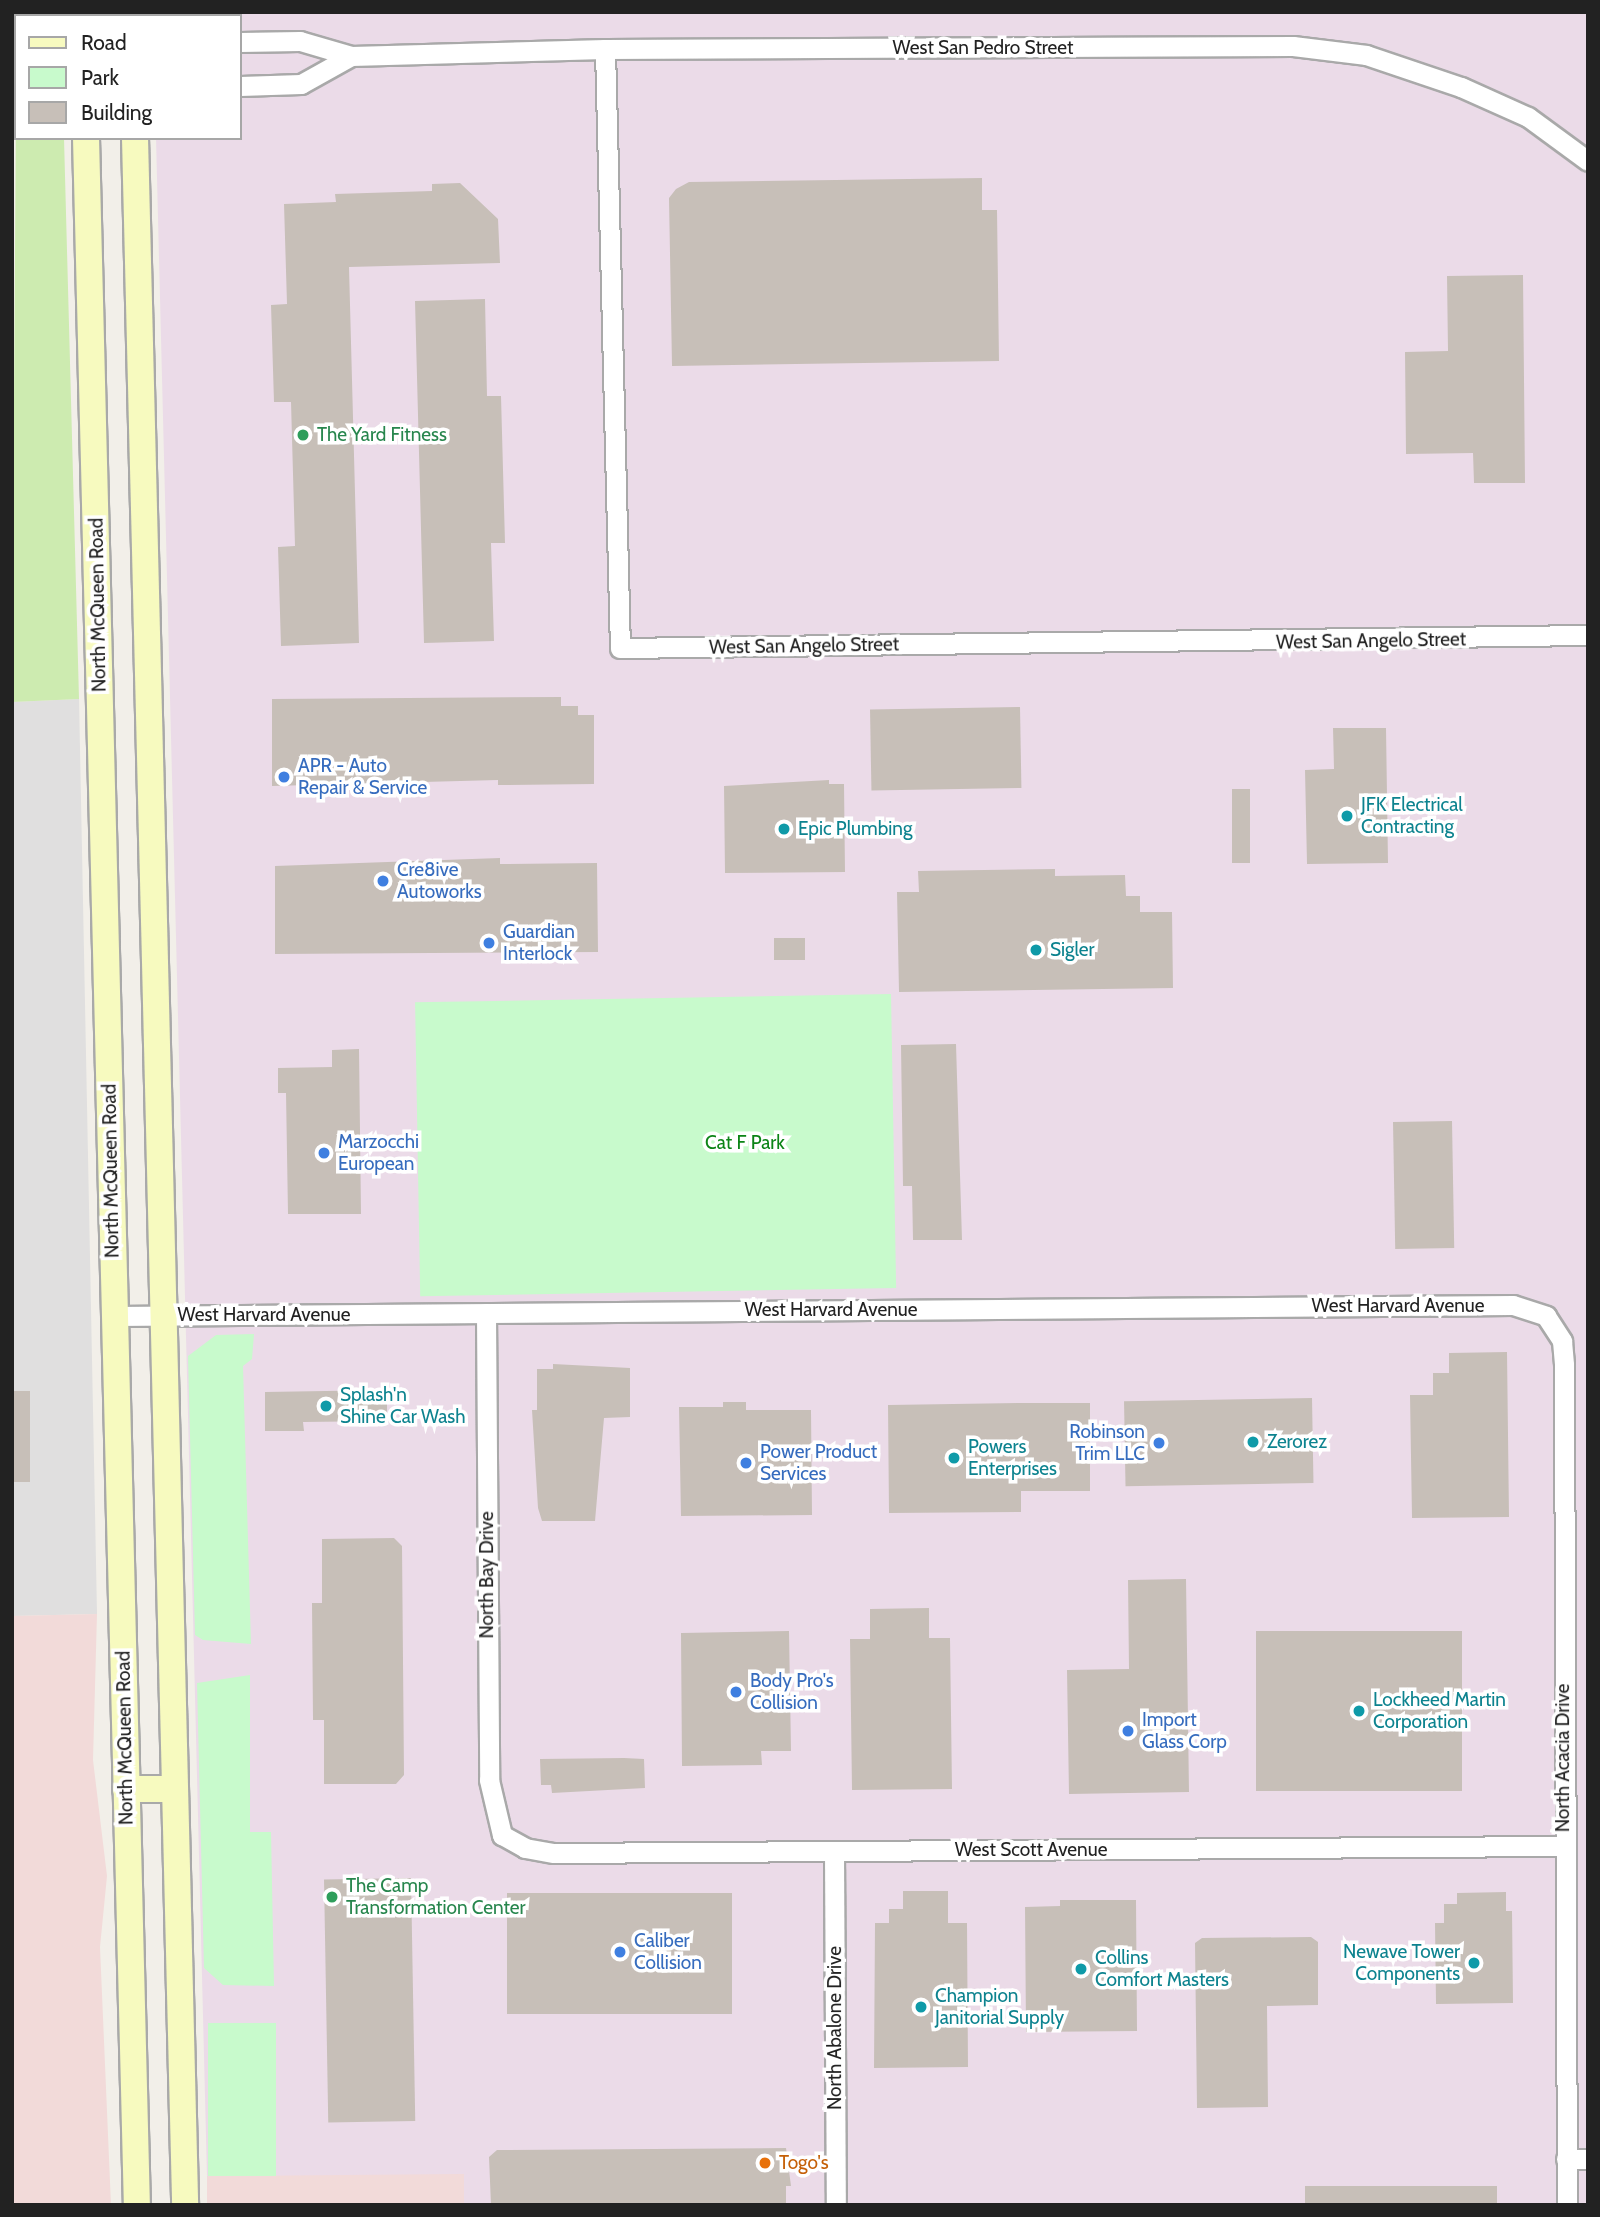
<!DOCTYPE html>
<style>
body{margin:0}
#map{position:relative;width:1600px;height:2217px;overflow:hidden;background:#f2efe9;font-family:Cabin,sans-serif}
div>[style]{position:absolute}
.residential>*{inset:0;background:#e0dfdf}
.commercial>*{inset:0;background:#f2dad9;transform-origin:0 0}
.industrial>*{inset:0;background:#ebdbe8}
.grass>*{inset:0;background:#cdebb0}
.park>*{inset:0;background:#c8facc;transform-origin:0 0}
.building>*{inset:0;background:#c7bfb8;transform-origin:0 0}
.roads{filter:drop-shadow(2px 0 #a9a9a9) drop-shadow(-2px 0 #a9a9a9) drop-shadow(0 2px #a9a9a9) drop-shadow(0 -2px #a9a9a9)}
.street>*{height:19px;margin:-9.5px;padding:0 9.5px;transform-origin:9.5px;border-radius:9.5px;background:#fff}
.secondary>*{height:26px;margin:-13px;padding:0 13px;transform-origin:13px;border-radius:13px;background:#f7fabf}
.dots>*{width:19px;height:19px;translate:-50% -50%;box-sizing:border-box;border:4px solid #fff;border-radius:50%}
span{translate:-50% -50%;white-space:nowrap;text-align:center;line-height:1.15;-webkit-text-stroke:7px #fff;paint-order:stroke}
.street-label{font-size:19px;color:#222}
.leisure-label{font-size:19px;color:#27864d}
.left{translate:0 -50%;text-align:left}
.shop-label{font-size:19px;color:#366cbe}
.right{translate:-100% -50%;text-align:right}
.culture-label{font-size:19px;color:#0d838f}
.park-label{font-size:19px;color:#0c8416}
.food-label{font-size:19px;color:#c56008}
.frame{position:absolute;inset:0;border:14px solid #222;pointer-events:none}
.legend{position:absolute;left:14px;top:14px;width:228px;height:126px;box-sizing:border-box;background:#fff;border:2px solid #a7a7a7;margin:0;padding:9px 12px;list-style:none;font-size:21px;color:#222}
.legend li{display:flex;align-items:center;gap:14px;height:35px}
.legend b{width:35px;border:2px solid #a7a7a7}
</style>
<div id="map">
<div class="residential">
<div style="clip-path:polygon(79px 699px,97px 1614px,12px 1616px,12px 702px)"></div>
</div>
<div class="commercial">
<div style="clip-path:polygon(97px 1614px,93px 1760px,107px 1876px,100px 1947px,111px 2205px,12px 2205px,12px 1616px)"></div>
<div style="left:464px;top:2174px;width:31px;height:257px;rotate:90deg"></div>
</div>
<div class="industrial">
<div style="clip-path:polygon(153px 12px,1588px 12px,1588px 2205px,464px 2205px,464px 2174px,207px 2176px,156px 138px,240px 138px,240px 16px)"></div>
</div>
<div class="grass">
<div style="clip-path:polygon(16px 107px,16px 138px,64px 138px,79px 699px,12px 702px)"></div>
</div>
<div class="park">
<div style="left:891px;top:994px;width:294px;height:476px;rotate:89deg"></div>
<div style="clip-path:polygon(254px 1334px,252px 1359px,243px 1366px,251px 1644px,203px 1640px,195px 1635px,188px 1356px,216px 1335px)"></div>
<div style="clip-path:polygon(250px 1675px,250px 1832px,271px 1832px,274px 1986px,223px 1985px,204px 1968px,197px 1683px)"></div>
<div style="left:208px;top:2023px;width:68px;height:153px"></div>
</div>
<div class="building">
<div style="clip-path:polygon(982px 178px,982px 210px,997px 210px,999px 361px,672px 366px,669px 198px,676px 189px,689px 182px)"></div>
<div style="clip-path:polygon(460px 183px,498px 219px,500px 263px,349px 267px,359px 643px,281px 646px,278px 547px,295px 546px,291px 402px,274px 402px,271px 305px,287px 304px,284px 204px,336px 202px,335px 194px,432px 191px,432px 184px)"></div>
<div style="clip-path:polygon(1523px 275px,1525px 483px,1474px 483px,1473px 453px,1406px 454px,1405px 352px,1448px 351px,1447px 276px)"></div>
<div style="clip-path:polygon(485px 299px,487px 396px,501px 396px,505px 543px,491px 543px,494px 641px,424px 643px,415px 301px)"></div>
<div style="clip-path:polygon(561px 697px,561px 706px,578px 706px,578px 715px,594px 715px,594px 784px,498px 785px,498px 780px,272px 786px,272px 699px)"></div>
<div style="left:1020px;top:707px;width:81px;height:150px;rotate:89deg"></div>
<div style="clip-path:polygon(1333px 728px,1386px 728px,1388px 863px,1307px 864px,1305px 770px,1334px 769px)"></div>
<div style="clip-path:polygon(829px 780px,829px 784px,844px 784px,845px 872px,725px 873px,724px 786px)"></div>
<div style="left:1232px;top:789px;width:18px;height:74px"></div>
<div style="clip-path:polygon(500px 858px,500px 864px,597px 863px,598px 952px,275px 954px,275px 866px)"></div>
<div style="clip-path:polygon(1055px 869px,1055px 876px,1125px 875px,1126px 896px,1140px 896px,1140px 912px,1172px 912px,1173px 988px,899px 992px,897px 892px,919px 892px,918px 871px)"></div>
<div style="left:774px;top:938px;width:31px;height:22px"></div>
<div style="clip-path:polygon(956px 1044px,962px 1240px,913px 1240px,912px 1186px,903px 1186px,901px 1045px)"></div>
<div style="clip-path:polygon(359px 1049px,361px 1214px,288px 1214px,286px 1093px,278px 1093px,278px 1068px,332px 1067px,332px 1050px)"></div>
<div style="left:1452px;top:1121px;width:127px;height:59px;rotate:89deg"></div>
<div style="clip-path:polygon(1507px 1352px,1509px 1517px,1412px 1518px,1410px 1395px,1433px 1395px,1433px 1373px,1449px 1373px,1449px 1353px)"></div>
<div style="clip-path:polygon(553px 1364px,630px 1368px,630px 1417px,604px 1418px,595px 1521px,542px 1521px,538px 1508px,532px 1410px,537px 1410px,537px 1369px,553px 1369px)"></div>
<div style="clip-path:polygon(387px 1390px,387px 1421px,303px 1422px,304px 1431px,265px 1431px,265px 1392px)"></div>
<div style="left:12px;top:1391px;width:18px;height:91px"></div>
<div style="left:1312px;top:1398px;width:85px;height:188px;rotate:89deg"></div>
<div style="clip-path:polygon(723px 1402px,746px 1402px,746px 1410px,811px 1410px,812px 1515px,681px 1516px,679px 1407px,723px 1407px)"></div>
<div style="clip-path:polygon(1023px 1403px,1090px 1403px,1090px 1491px,1021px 1491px,1021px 1512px,889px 1513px,888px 1405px)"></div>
<div style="clip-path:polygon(394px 1538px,402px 1546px,404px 1775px,396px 1784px,324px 1784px,324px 1720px,313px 1720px,312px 1603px,322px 1603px,322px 1539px)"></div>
<div style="clip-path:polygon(1186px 1579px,1189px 1792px,1069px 1794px,1067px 1670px,1129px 1669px,1128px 1580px)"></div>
<div style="clip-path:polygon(929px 1608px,929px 1638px,950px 1638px,952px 1789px,852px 1790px,850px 1639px,870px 1639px,870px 1609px)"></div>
<div style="clip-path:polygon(789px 1631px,791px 1751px,761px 1751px,762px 1765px,682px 1766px,681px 1633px)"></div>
<div style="left:1256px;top:1631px;width:206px;height:160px"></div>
<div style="clip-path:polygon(624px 1758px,644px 1759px,645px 1788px,552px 1793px,551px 1785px,541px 1785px,540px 1759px)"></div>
<div style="left:411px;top:1878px;width:243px;height:87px;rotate:89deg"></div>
<div style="clip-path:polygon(903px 1891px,948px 1891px,948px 1923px,967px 1923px,968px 2067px,874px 2068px,875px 1923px,889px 1923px,889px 1909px,903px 1909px)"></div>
<div style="clip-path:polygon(1506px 1892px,1506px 1911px,1512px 1911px,1513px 2003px,1436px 2004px,1435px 1923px,1444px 1923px,1444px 1904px,1457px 1904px,1457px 1893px)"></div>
<div style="left:732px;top:1893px;width:121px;height:225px;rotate:90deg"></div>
<div style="clip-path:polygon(1060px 1900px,1136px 1900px,1137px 2031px,1026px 2032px,1025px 1907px,1060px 1906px)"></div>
<div style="clip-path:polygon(1311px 1937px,1318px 1942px,1318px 2005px,1267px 2006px,1268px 2107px,1197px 2108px,1195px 1943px,1202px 1938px)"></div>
<div style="clip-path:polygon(786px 2148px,791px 2186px,786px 2186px,786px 2205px,491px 2205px,489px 2157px,497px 2150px)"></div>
<div style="left:1305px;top:2186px;width:192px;height:19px"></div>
</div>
<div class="roads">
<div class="street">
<div style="left:240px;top:42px;width:60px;rotate:-1deg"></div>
<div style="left:300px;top:41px;width:53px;rotate:16.4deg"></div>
<div style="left:351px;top:56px;width:254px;rotate:-1.6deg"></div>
<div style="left:605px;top:49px;width:688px;rotate:-0.25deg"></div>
<div style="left:1293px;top:46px;width:74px;rotate:7deg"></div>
<div style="left:1366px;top:55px;width:100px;rotate:18.6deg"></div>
<div style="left:1461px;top:87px;width:73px;rotate:24.1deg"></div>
<div style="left:1528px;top:117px;width:74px;rotate:36.3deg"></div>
<div style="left:605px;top:49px;width:599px;rotate:88.57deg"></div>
<div style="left:620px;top:648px;width:968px;rotate:-0.77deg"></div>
<div style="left:12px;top:57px;width:4px"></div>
<div style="left:240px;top:86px;width:61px;rotate:-1.9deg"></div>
<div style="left:301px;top:84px;width:57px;rotate:-29.2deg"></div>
<div style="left:12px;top:91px;width:4px"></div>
<div style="left:486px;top:1313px;width:467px;rotate:89.6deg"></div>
<div style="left:489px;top:1780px;width:57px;rotate:76.7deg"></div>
<div style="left:502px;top:1835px;width:26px;rotate:29deg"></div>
<div style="left:525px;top:1848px;width:29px;rotate:10deg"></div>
<div style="left:554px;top:1853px;width:1009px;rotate:-0.4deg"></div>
<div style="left:115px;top:1316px;width:1398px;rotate:-0.45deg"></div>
<div style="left:1513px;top:1305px;width:35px;rotate:18deg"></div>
<div style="left:1546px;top:1316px;width:30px;rotate:57deg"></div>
<div style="left:1562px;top:1341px;width:24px;rotate:85deg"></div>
<div style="left:1564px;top:1365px;width:840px;rotate:89.8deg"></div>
<div style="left:834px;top:1851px;width:354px;rotate:89.7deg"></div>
<div style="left:1566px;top:2159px;width:22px"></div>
</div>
<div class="secondary">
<div style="left:83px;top:12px;width:4px;rotate:90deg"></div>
<div style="left:132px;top:12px;width:4px;rotate:76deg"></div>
<div style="left:86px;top:138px;width:2068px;rotate:88.59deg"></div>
<div style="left:135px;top:138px;width:2068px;rotate:88.61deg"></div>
<div style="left:126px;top:1789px;width:49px"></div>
</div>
</div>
<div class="dots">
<div style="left:303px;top:435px;background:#2e9e5b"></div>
<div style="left:284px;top:777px;background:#3f7fe0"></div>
<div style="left:1347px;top:816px;background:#0f9aa8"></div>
<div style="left:784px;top:829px;background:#0f9aa8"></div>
<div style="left:383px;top:881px;background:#3f7fe0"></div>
<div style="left:489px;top:943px;background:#3f7fe0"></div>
<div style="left:1036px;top:950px;background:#0f9aa8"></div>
<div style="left:324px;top:1153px;background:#3f7fe0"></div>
<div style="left:326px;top:1406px;background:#0f9aa8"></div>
<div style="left:1253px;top:1442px;background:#0f9aa8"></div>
<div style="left:1159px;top:1443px;background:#3f7fe0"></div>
<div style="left:954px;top:1458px;background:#0f9aa8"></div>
<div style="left:746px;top:1463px;background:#3f7fe0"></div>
<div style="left:736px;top:1692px;background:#3f7fe0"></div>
<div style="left:1359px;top:1711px;background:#0f9aa8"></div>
<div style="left:1128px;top:1731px;background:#3f7fe0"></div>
<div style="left:332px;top:1897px;background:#2e9e5b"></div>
<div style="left:620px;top:1952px;background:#3f7fe0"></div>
<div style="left:1474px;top:1963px;background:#0f9aa8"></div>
<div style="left:1081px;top:1969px;background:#0f9aa8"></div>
<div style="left:921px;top:2007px;background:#0f9aa8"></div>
<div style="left:765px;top:2163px;background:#e8710a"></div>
</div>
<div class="street-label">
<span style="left:983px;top:48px">West San Pedro Street</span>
<span style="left:98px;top:605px;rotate:-91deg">North McQueen Road</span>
<span style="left:1371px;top:641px;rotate:-1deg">West San Angelo Street</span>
<span style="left:804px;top:646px;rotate:-1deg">West San Angelo Street</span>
<span style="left:111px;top:1171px;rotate:-91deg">North McQueen Road</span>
<span style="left:1398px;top:1306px">West Harvard Avenue</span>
<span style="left:831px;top:1310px">West Harvard Avenue</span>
<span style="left:264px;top:1315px">West Harvard Avenue</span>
<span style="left:487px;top:1575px;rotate:-90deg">North Bay Drive</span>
<span style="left:125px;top:1738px;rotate:-91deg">North McQueen Road</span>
<span style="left:1563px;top:1758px;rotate:-90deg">North Acacia Drive</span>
<span style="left:1031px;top:1850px">West Scott Avenue</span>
<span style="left:835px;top:2028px;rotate:-90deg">North Abalone Drive</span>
</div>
<div class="leisure-label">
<span class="left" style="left:317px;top:435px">The Yard Fitness</span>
<span class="left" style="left:346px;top:1897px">The Camp<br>Transformation Center</span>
</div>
<div class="shop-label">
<span class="left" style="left:298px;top:777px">APR - Auto<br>Repair &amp; Service</span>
<span class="left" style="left:397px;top:881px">Cre8ive<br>Autoworks</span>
<span class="left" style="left:503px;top:943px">Guardian<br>Interlock</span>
<span class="left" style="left:338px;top:1153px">Marzocchi<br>European</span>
<span class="right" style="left:1145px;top:1443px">Robinson<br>Trim LLC</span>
<span class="left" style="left:760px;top:1463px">Power Product<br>Services</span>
<span class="left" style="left:750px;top:1692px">Body Pro's<br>Collision</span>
<span class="left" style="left:1142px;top:1731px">Import<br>Glass Corp</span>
<span class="left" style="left:634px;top:1952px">Caliber<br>Collision</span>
</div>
<div class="culture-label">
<span class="left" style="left:1361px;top:816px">JFK Electrical<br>Contracting</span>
<span class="left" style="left:798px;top:829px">Epic Plumbing</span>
<span class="left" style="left:1050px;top:950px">Sigler</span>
<span class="left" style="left:340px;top:1406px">Splash'n<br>Shine Car Wash</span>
<span class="left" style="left:1267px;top:1442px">Zerorez</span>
<span class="left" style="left:968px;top:1458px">Powers<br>Enterprises</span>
<span class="left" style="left:1373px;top:1711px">Lockheed Martin<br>Corporation</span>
<span class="right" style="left:1460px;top:1963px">Newave Tower<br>Components</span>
<span class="left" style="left:1095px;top:1969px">Collins<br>Comfort Masters</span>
<span class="left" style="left:935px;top:2007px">Champion<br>Janitorial Supply</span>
</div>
<div class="park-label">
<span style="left:745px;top:1143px">Cat F Park</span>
</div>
<div class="food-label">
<span class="left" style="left:779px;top:2163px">Togo's</span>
</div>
<div class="frame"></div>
<ul class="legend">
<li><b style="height:9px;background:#f7fabf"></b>Road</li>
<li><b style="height:19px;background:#c8facc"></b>Park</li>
<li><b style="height:19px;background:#c7bfb8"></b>Building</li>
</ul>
</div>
